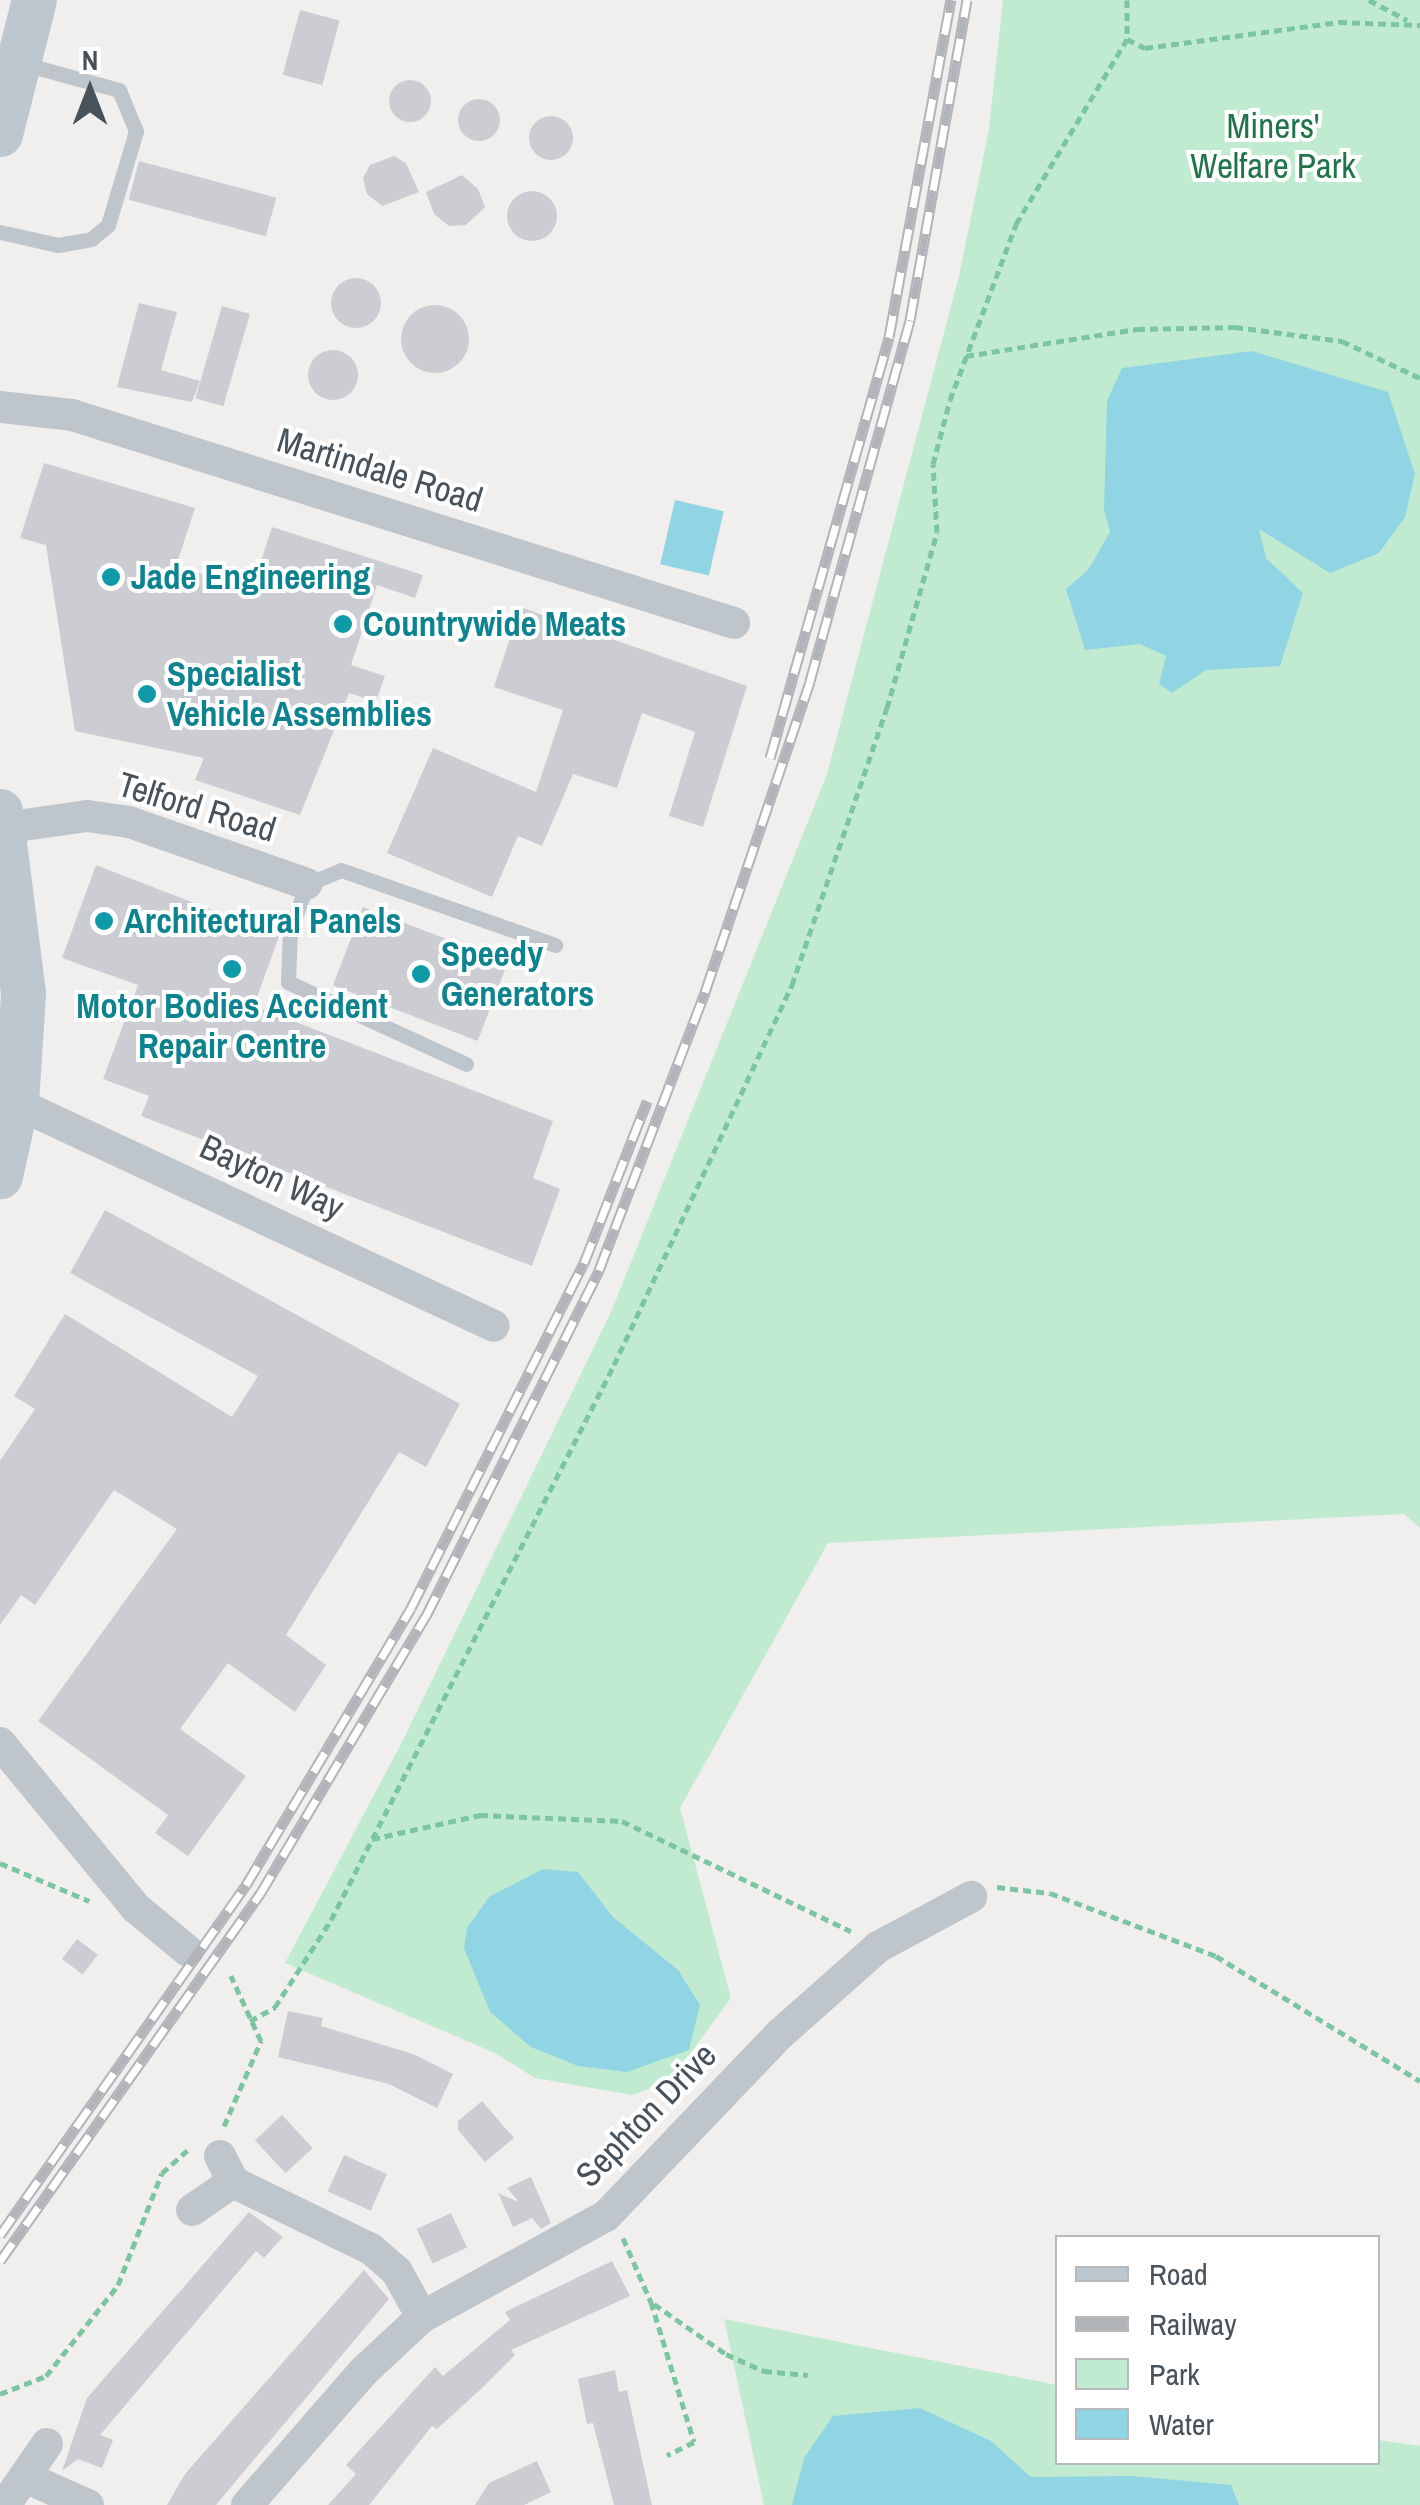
<!DOCTYPE html>
<style>
body{margin:0}
#map{position:relative;width:1420px;height:2505px;overflow:hidden;background:#f1eeee;font-family:"Archivo Narrow",sans-serif}
div>[style]{position:absolute}
.green>*{inset:0;background:#c0ebd0}
.water>*{inset:0;background:#91d4e4;transform-origin:0 0}
.building>*{inset:0;background:#cccdd2;transform-origin:0 0}
.round{border-radius:50%}
.path>*{height:5px;margin-top:-2.5px;transform-origin:0;background:repeating-linear-gradient(90deg,#7bc6a0 0 8px,transparent 0 13px)}
.lane>*{height:15px;margin:-7.5px;padding:0 7.5px;transform-origin:7.5px;border-radius:7.5px;background:#bec6cc}
.street>*{height:32px;margin:-16px;padding:0 16px;transform-origin:16px;border-radius:16px;background:#bec6cc}
.secondary>*{height:45px;margin:-22.5px;padding:0 22.5px;transform-origin:22.5px;border-radius:22.5px;background:#bdc7d0}
.rail>*{height:11px;margin-top:-5.5px;transform-origin:0;background:repeating-linear-gradient(90deg,#fff 0 22px,#b1b4b8 0 44px);box-sizing:border-box;border-block:2px solid #b1b4b8}
.dots>*{width:28px;height:28px;translate:-50% -50%;box-sizing:border-box;border:5px solid #fff;border-radius:50%}
span{translate:-50% -50%;white-space:nowrap;text-align:center;line-height:1.15;-webkit-text-stroke:8px #fff;paint-order:stroke}
.park-label{font-size:35px;color:#1f7549}
.street-label{font-size:35px;color:#48525a}
.culture-label{font-size:35px;color:#0d838f;font-weight:700}
.left{translate:0 -50%;text-align:left}
.legend{position:absolute;left:1055px;top:2235px;width:325px;height:230px;box-sizing:border-box;background:#fff;border:2px solid #b6babd;margin:0;padding:12px 18px;list-style:none;font-size:30px;color:#48525a}
.legend li{display:flex;align-items:center;gap:20px;height:50px}
.legend b{width:50px;border:2px solid #b6babd}
.north{position:absolute;left:40px;top:40px;width:100px;height:100px;-webkit-text-stroke:8px #fff;paint-order:stroke;rotate:0deg;font-size:28px;font-weight:700;line-height:40px;text-align:center;color:#48525a}
.north::after{content:'';display:block;margin:auto;width:35px;height:45px;background:#48525a;clip-path:polygon(50% 0,100% 100%,50% 72%,0 100%)}
</style>
<div id="map">
<div class="green">
<div style="clip-path:polygon(1003px 0,1420px 0,1420px 1528px,1404px 1514px,828px 1543px,680px 1808px,731px 1998px,670px 2081px,632px 2095px,535px 2078px,495px 2053px,285px 1963px,403px 1740px,611px 1312px,827px 774px,959px 276px,989px 129px)"></div>
<div style="clip-path:polygon(724px 2319px,1057px 2385px,1058px 2462px,1378px 2462px,1378px 2440px,1420px 2446px,1420px 2505px,764px 2505px)"></div>
</div>
<div class="water">
<div style="clip-path:polygon(1252px 351px,1388px 392px,1415px 474px,1405px 517px,1379px 553px,1330px 573px,1259px 529px,1266px 558px,1303px 593px,1280px 666px,1206px 670px,1172px 693px,1159px 684px,1166px 656px,1140px 644px,1085px 650px,1066px 589px,1088px 570px,1110px 532px,1104px 510px,1107px 401px,1122px 368px)"></div>
<div style="left:675px;top:500px;width:50px;height:66px;rotate:13deg"></div>
<div style="clip-path:polygon(543px 1869px,578px 1872px,613px 1917px,678px 1970px,700px 2005px,689px 2050px,627px 2072px,578px 2066px,531px 2047px,490px 2012px,464px 1948px,467px 1928px,489px 1897px)"></div>
<div style="clip-path:polygon(920px 2408px,991px 2441px,1031px 2477px,1132px 2476px,1231px 2485px,1239px 2505px,792px 2505px,804px 2458px,833px 2416px)"></div>
</div>
<div class="building">
<div style="left:300px;top:10px;width:41px;height:67px;rotate:15deg"></div>
<div class="round" style="left:389px;top:80px;width:42px;height:42px"></div>
<div class="round" style="left:458px;top:99px;width:42px;height:42px"></div>
<div class="round" style="left:529px;top:116px;width:44px;height:44px"></div>
<div style="clip-path:polygon(394px 156px,406px 163px,419px 192px,382px 206px,367px 194px,363px 178px,370px 165px)"></div>
<div style="left:139px;top:161px;width:142px;height:40px;rotate:15deg"></div>
<div style="clip-path:polygon(462px 175px,478px 189px,485px 207px,466px 225px,449px 226px,434px 214px,426px 192px)"></div>
<div class="round" style="left:507px;top:191px;width:50px;height:50px"></div>
<div class="round" style="left:331px;top:278px;width:50px;height:50px"></div>
<div style="clip-path:polygon(139px 303px,177px 312px,161px 370px,200px 381px,192px 402px,117px 387px)"></div>
<div class="round" style="left:401px;top:305px;width:68px;height:68px"></div>
<div style="left:222px;top:306px;width:29px;height:96px;rotate:16deg"></div>
<div class="round" style="left:308px;top:350px;width:50px;height:50px"></div>
<div style="clip-path:polygon(44px 463px,195px 508px,176px 566px,252px 589px,272px 527px,423px 575px,415px 598px,377px 585px,351px 665px,385px 676px,376px 702px,349px 693px,300px 815px,195px 780px,204px 758px,75px 731px,46px 545px,20px 538px)"></div>
<div style="clip-path:polygon(520px 607px,747px 686px,703px 827px,669px 816px,695px 732px,642px 713px,617px 788px,573px 774px,542px 846px,518px 836px,492px 897px,387px 853px,433px 748px,536px 792px,563px 710px,494px 687px)"></div>
<div style="clip-path:polygon(96px 865px,279px 936px,254px 1006px,553px 1121px,533px 1178px,560px 1189px,532px 1266px,141px 1116px,149px 1096px,103px 1079px,138px 985px,62px 958px)"></div>
<div style="left:363px;top:907px;width:155px;height:84px;rotate:21deg"></div>
<div style="clip-path:polygon(105px 1210px,460px 1404px,426px 1467px,399px 1452px,286px 1635px,326px 1665px,295px 1712px,228px 1663px,180px 1729px,246px 1776px,188px 1856px,155px 1833px,168px 1815px,38px 1721px,177px 1529px,114px 1490px,35px 1605px,21px 1595px,0 1625px,0 1461px,35px 1409px,14px 1396px,65px 1314px,232px 1417px,258px 1376px,70px 1273px)"></div>
<div style="left:77px;top:1939px;width:26px;height:25px;rotate:37deg"></div>
<div style="clip-path:polygon(288px 2011px,323px 2018px,321px 2026px,413px 2054px,453px 2074px,437px 2108px,389px 2084px,278px 2057px)"></div>
<div style="clip-path:polygon(482px 2101px,514px 2138px,485px 2162px,458px 2130px,458px 2121px)"></div>
<div style="left:282px;top:2115px;width:45px;height:37px;rotate:47deg"></div>
<div style="left:344px;top:2155px;width:47px;height:40px;rotate:24deg"></div>
<div style="clip-path:polygon(531px 2177px,551px 2223px,541px 2229px,532px 2218px,513px 2227px,498px 2193px,519px 2202px,507px 2188px)"></div>
<div style="clip-path:polygon(249px 2212px,283px 2237px,264px 2258px,256px 2251px,100px 2435px,113px 2440px,102px 2468px,78px 2459px,62px 2471px,87px 2398px)"></div>
<div style="left:451px;top:2213px;width:38px;height:38px;rotate:65deg"></div>
<div style="clip-path:polygon(612px 2261px,630px 2296px,511px 2350px,515px 2355px,481px 2389px,437px 2429px,432px 2426px,369px 2505px,328px 2505px,356px 2474px,346px 2465px,435px 2367px,443px 2376px,510px 2320px,505px 2312px)"></div>
<div style="clip-path:polygon(364px 2270px,389px 2299px,216px 2505px,167px 2505px,185px 2474px)"></div>
<div style="clip-path:polygon(615px 2370px,619px 2392px,627px 2390px,652px 2505px,614px 2505px,593px 2423px,587px 2424px,578px 2379px)"></div>
<div style="clip-path:polygon(537px 2461px,551px 2492px,524px 2505px,475px 2505px,489px 2483px)"></div>
</div>
<div class="path">
<div style="left:1127px;top:0;width:39px;rotate:90deg"></div>
<div style="left:1127px;top:39px;width:20px;rotate:27deg"></div>
<div style="left:1145px;top:48px;width:196px;rotate:-7.6deg"></div>
<div style="left:1339px;top:22px;width:81px;rotate:2.1deg"></div>
<div style="left:1369px;top:0;width:43px;rotate:27.8deg"></div>
<div style="left:966px;top:356px;width:173px;rotate:-9deg"></div>
<div style="left:1137px;top:329px;width:98px;rotate:-1.2deg"></div>
<div style="left:1235px;top:327px;width:108px;rotate:7.5deg"></div>
<div style="left:1342px;top:341px;width:86px;rotate:25.4deg"></div>
<div style="left:372px;top:1839px;width:111px;rotate:-12.5deg"></div>
<div style="left:480px;top:1815px;width:142px;rotate:2.4deg"></div>
<div style="left:622px;top:1821px;width:254px;rotate:25.7deg"></div>
<div style="left:0;top:1863px;width:97px;rotate:23.1deg"></div>
<div style="left:997px;top:1887px;width:53px;rotate:6.5deg"></div>
<div style="left:1050px;top:1893px;width:178px;rotate:20.8deg"></div>
<div style="left:1216px;top:1956px;width:239px;rotate:31.5deg"></div>
<div style="left:250px;top:2021px;width:29px;rotate:-29deg"></div>
<div style="left:275px;top:2007px;width:103px;rotate:-57.2deg"></div>
<div style="left:331px;top:1920px;width:623px;rotate:-62.98deg"></div>
<div style="left:614px;top:1365px;width:420px;rotate:-64.9deg"></div>
<div style="left:792px;top:985px;width:293px;rotate:-71.1deg"></div>
<div style="left:887px;top:708px;width:183px;rotate:-74.1deg"></div>
<div style="left:937px;top:532px;width:68px;rotate:-93.4deg"></div>
<div style="left:933px;top:464px;width:66px;rotate:-75.1deg"></div>
<div style="left:950px;top:400px;width:188px;rotate:-69.4deg"></div>
<div style="left:1016px;top:224px;width:216px;rotate:-59deg"></div>
<div style="left:224px;top:2126px;width:93px;rotate:-66.5deg"></div>
<div style="left:261px;top:2041px;width:72px;rotate:-114.8deg"></div>
<div style="left:623px;top:2238px;width:70px;rotate:66.4deg"></div>
<div style="left:651px;top:2302px;width:146px;rotate:72.9deg"></div>
<div style="left:694px;top:2442px;width:30px;rotate:154deg"></div>
<div style="left:654px;top:2304px;width:88px;rotate:34.8deg"></div>
<div style="left:726px;top:2354px;width:42px;rotate:24.1deg"></div>
<div style="left:764px;top:2371px;width:44px;rotate:5.2deg"></div>
<div style="left:0;top:2394px;width:49px;rotate:-21.4deg"></div>
<div style="left:46px;top:2376px;width:116px;rotate:-51.6deg"></div>
<div style="left:118px;top:2285px;width:120px;rotate:-68.6deg"></div>
<div style="left:162px;top:2173px;width:38px;rotate:-42deg"></div>
</div>
<div class="lane">
<div style="left:0;top:232px;width:59px;rotate:12.6deg"></div>
<div style="left:58px;top:245px;width:34px;rotate:-10deg"></div>
<div style="left:91px;top:239px;width:22px;rotate:-39deg"></div>
<div style="left:108px;top:225px;width:98px;rotate:-73.4deg"></div>
<div style="left:136px;top:131px;width:44px;rotate:-112.5deg"></div>
<div style="left:119px;top:90px;width:103px;rotate:-164.7deg"></div>
<div style="left:466px;top:1064px;width:196px;rotate:-155.3deg"></div>
<div style="left:288px;top:982px;width:51px;rotate:-87.8deg"></div>
<div style="left:290px;top:931px;width:50px;rotate:-70.1deg"></div>
<div style="left:307px;top:884px;width:37px;rotate:-22deg"></div>
<div style="left:341px;top:870px;width:227px;rotate:19.3deg"></div>
</div>
<div class="street">
<div style="left:0;top:407px;width:72px;rotate:6.3deg"></div>
<div style="left:72px;top:415px;width:694px;rotate:17.44deg"></div>
<div style="left:3px;top:828px;width:85px;rotate:-8.1deg"></div>
<div style="left:87px;top:816px;width:42px;rotate:8.1deg"></div>
<div style="left:129px;top:822px;width:188px;rotate:19.2deg"></div>
<div style="left:16px;top:1103px;width:527px;rotate:25.01deg"></div>
<div style="left:0;top:1743px;width:214px;rotate:50.5deg"></div>
<div style="left:136px;top:1908px;width:67px;rotate:39.6deg"></div>
<div style="left:220px;top:2156px;width:29px;rotate:63deg"></div>
<div style="left:233px;top:2182px;width:153px;rotate:25.9deg"></div>
<div style="left:371px;top:2249px;width:35px;rotate:41deg"></div>
<div style="left:397px;top:2272px;width:51px;rotate:60.9deg"></div>
<div style="left:192px;top:2210px;width:50px;rotate:-34.3deg"></div>
<div style="left:25px;top:2477px;width:69px;rotate:24deg"></div>
<div style="left:5px;top:2505px;width:74px;rotate:-55.5deg"></div>
<div style="left:247px;top:2505px;width:178px;rotate:-48.9deg"></div>
<div style="left:364px;top:2371px;width:79px;rotate:-43deg"></div>
<div style="left:422px;top:2317px;width:210px;rotate:-28.8deg"></div>
<div style="left:606px;top:2216px;width:250px;rotate:-46.3deg"></div>
<div style="left:779px;top:2035px;width:132px;rotate:-41.6deg"></div>
<div style="left:878px;top:1947px;width:106px;rotate:-28.3deg"></div>
</div>
<div class="secondary">
<div style="left:0;top:134px;width:138px;rotate:-75.8deg"></div>
<div style="left:0;top:811px;width:184px;rotate:82.8deg"></div>
<div style="left:23px;top:994px;width:109px;rotate:93.7deg"></div>
<div style="left:16px;top:1103px;width:75px;rotate:102.4deg"></div>
</div>
<div class="rail">
<div style="left:770px;top:758px;width:437px;rotate:-74.2deg"></div>
<div style="left:889px;top:337px;width:343px;rotate:-79.6deg"></div>
<div style="left:0;top:2235px;width:428px;rotate:-54.9deg"></div>
<div style="left:246px;top:1885px;width:322px;rotate:-59.2deg"></div>
<div style="left:411px;top:1608px;width:386px;rotate:-63.4deg"></div>
<div style="left:584px;top:1263px;width:174px;rotate:-68.7deg"></div>
<div style="left:0;top:2261px;width:450px;rotate:-54.7deg"></div>
<div style="left:260px;top:1894px;width:324px;rotate:-59.2deg"></div>
<div style="left:426px;top:1616px;width:387px;rotate:-63.4deg"></div>
<div style="left:599px;top:1270px;width:298px;rotate:-69.1deg"></div>
<div style="left:705px;top:992px;width:328px;rotate:-71.3deg"></div>
<div style="left:810px;top:681px;width:375px;rotate:-74.5deg"></div>
<div style="left:910px;top:320px;width:325px;rotate:-79.9deg"></div>
</div>
<div class="dots">
<div style="left:111px;top:577px;background:#0f9aa8"></div>
<div style="left:343px;top:624px;background:#0f9aa8"></div>
<div style="left:147px;top:694px;background:#0f9aa8"></div>
<div style="left:104px;top:921px;background:#0f9aa8"></div>
<div style="left:232px;top:969px;background:#0f9aa8"></div>
<div style="left:421px;top:974px;background:#0f9aa8"></div>
</div>
<div class="park-label">
<span style="left:1273px;top:146px">Miners'<br>Welfare Park</span>
</div>
<div class="street-label">
<span style="left:380px;top:470px;rotate:17deg">Martindale Road</span>
<span style="left:197px;top:807px;rotate:17deg">Telford Road</span>
<span style="left:272px;top:1177px;rotate:25deg">Bayton Way</span>
<span style="left:646px;top:2115px;rotate:-46deg">Sephton Drive</span>
</div>
<div class="culture-label">
<span class="left" style="left:131px;top:577px">Jade Engineering</span>
<span class="left" style="left:363px;top:624px">Countrywide Meats</span>
<span class="left" style="left:167px;top:694px">Specialist<br>Vehicle Assemblies</span>
<span class="left" style="left:124px;top:921px">Architectural Panels</span>
<span class="left" style="left:441px;top:974px">Speedy<br>Generators</span>
<span style="left:232px;top:1026px">Motor Bodies Accident<br>Repair Centre</span>
</div>
<ul class="legend">
<li><b style="height:12px;background:#bdc7d0"></b>Road</li>
<li><b style="height:12px;background:#b1b4b8"></b>Railway</li>
<li><b style="height:28px;background:#c0ebd0"></b>Park</li>
<li><b style="height:28px;background:#91d4e4"></b>Water</li>
</ul>
<div class="north">N</div>
</div>
